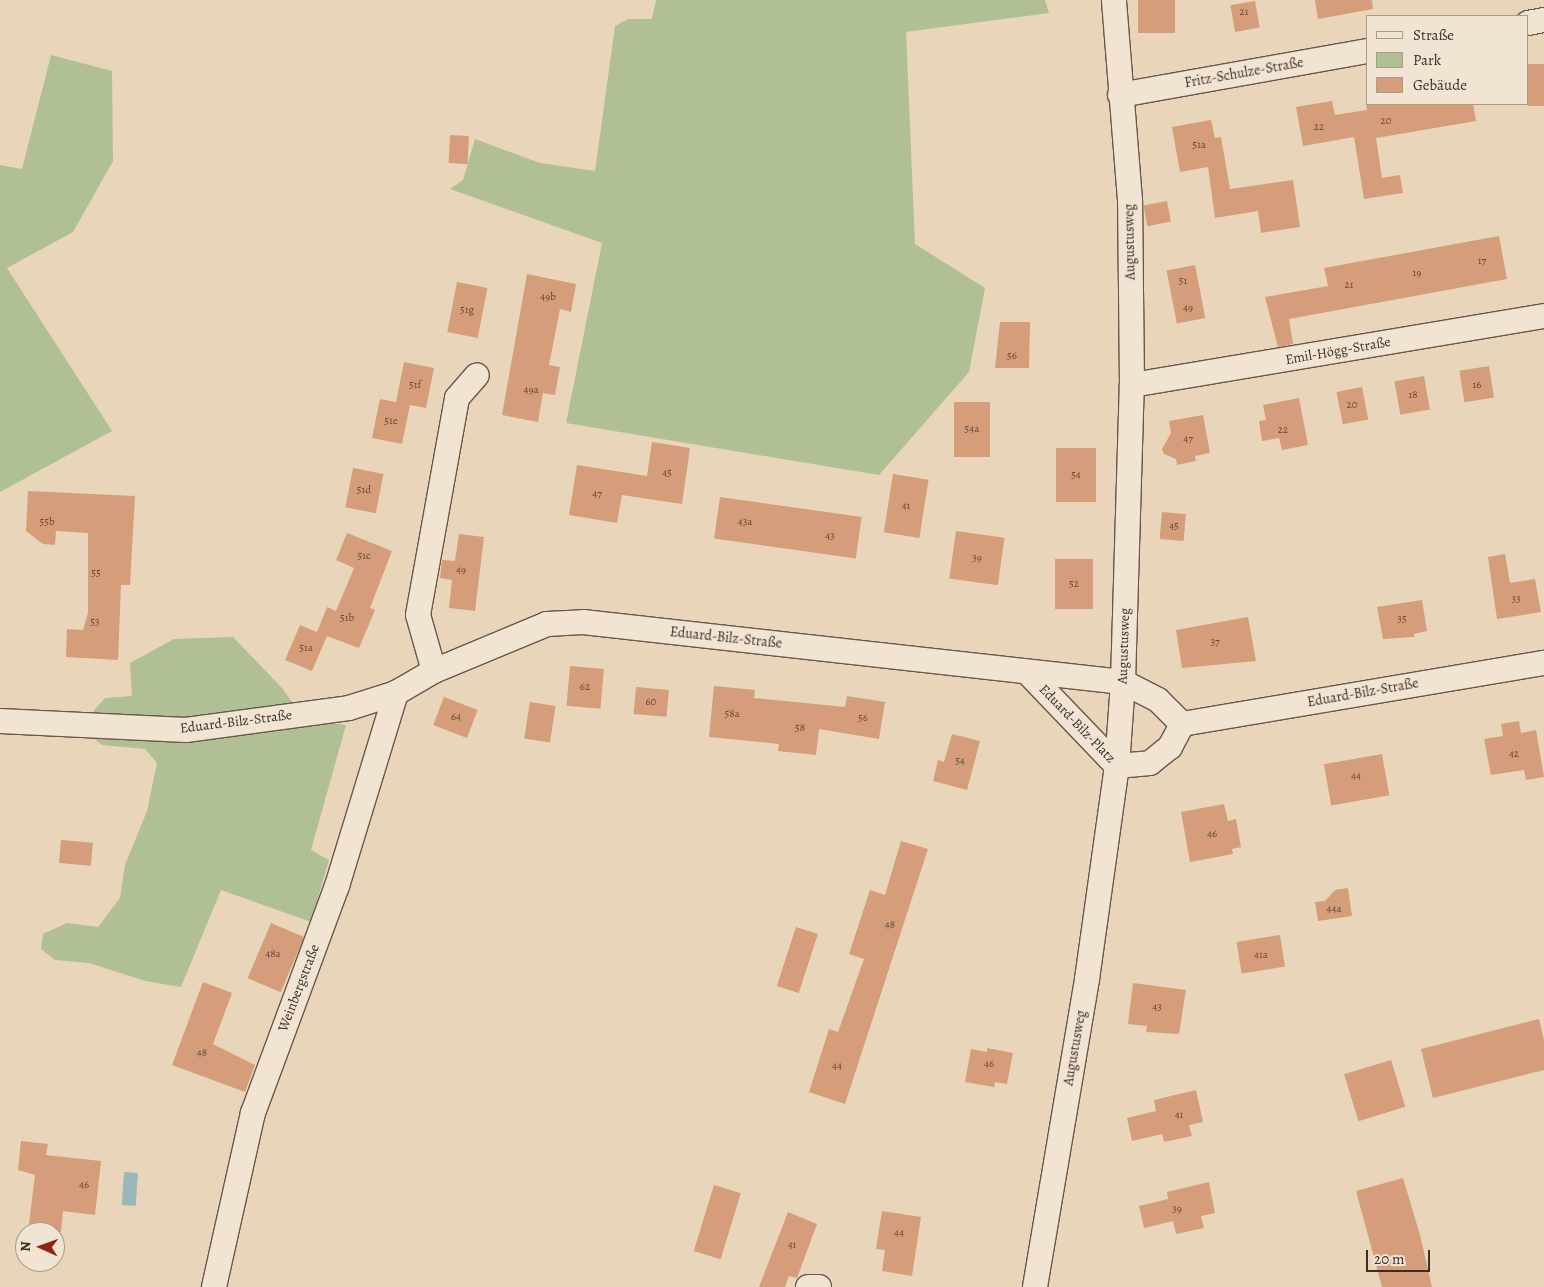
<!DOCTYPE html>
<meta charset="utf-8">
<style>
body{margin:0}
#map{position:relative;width:1544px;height:1287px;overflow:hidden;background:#e9d6ba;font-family:Alegreya,serif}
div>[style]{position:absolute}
.green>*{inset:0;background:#b1bf94}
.water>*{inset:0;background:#9ab7b9;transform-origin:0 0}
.building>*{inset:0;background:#d59d79;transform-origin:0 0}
.roads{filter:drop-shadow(1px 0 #67574c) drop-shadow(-1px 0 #67574c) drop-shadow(0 1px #67574c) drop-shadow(0 -1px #67574c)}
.street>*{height:24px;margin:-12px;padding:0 12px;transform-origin:12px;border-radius:12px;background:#f1e4d2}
span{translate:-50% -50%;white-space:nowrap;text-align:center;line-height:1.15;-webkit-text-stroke:4px #f1e4d2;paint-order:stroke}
.number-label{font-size:11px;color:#62493c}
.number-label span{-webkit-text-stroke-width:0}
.street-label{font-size:14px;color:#3c2d27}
.legend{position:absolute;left:1366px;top:15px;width:162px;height:90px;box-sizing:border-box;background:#f1e4d2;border:1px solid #a99b8e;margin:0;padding:6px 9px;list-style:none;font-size:15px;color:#3c2d27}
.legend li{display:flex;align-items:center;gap:10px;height:25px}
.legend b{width:25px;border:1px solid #a99b8e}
.north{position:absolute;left:15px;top:1222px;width:50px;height:50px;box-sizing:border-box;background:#f1e4d2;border:1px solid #a99b8e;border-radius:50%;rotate:272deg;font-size:14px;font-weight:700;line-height:20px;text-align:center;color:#3c2d27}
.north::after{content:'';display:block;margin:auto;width:18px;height:22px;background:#8f2418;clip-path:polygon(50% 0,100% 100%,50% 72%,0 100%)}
.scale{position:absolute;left:1366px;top:1250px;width:64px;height:22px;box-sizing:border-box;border:2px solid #3c2d27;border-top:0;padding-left:6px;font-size:15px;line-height:18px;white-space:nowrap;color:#3c2d27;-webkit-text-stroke:4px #f1e4d2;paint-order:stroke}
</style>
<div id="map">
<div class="green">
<div style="clip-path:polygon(656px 0,1045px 0,1049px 13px,906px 32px,915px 244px,985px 288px,969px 372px,879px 475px,566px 423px,602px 243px,450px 189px,463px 180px,475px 139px,540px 163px,595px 171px,615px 26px,628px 19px,652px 19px)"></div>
<div style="clip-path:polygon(51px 55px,112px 71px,113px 161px,73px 232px,7px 268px,112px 431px,0 492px,0 165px,22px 169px)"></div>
<div style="clip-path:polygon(233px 637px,282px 688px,304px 719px,346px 725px,311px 850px,329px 860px,311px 922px,221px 890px,181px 987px,145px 981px,89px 963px,55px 960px,41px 949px,43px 934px,67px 923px,98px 927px,120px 898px,125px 865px,147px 811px,157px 763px,145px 749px,102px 745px,91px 736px,94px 710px,105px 698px,132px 696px,130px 663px,174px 639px)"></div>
</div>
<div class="water">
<div style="left:124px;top:1172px;width:14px;height:33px;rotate:4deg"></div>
</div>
<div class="building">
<div style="left:1138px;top:0;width:37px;height:33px"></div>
<div style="clip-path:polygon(1315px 0,1372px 0,1373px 9px,1318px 19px)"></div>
<div style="left:1255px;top:1px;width:27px;height:25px;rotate:80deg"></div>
<div style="left:1544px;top:64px;width:42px;height:16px;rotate:90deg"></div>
<div style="clip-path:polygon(1332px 101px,1335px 115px,1367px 110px,1366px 104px,1473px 104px,1476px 121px,1376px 138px,1382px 178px,1400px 175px,1403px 193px,1364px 199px,1354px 137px,1303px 146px,1296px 107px)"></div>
<div style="clip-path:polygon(1211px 120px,1215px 138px,1221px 137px,1230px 189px,1293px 180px,1300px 227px,1261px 233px,1258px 211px,1215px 218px,1208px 167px,1180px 172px,1172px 127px)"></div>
<div style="left:450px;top:135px;width:19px;height:28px;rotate:3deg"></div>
<div style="left:1167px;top:201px;width:21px;height:24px;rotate:79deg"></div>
<div style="clip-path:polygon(1499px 236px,1507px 279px,1289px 319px,1293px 344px,1278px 347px,1265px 297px,1328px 286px,1324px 268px)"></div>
<div style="left:1195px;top:265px;width:54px;height:29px;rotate:79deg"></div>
<div style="clip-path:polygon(527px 274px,576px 284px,571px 312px,560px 309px,549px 365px,560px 367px,555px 395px,543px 393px,538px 422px,502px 415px)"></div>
<div style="left:457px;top:282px;width:31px;height:51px;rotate:11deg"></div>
<div style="clip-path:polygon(1000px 322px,1030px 322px,1029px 368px,995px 368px)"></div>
<div style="clip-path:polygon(404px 362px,434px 368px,426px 408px,410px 405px,402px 444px,372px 438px,380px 399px,396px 402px)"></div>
<div style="left:1489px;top:366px;width:32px;height:30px;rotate:81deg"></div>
<div style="left:1424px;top:376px;width:34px;height:30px;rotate:80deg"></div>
<div style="left:1362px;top:387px;width:33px;height:26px;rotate:79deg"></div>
<div style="clip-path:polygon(1299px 398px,1308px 445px,1282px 450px,1279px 438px,1262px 441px,1259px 421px,1266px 420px,1263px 405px)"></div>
<div style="left:954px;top:402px;width:36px;height:55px"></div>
<div style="clip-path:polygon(1203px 415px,1210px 453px,1195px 456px,1196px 461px,1177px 465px,1176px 459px,1164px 454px,1162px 449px,1171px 433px,1169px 421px)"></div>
<div style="clip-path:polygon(652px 442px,690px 448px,682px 504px,622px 495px,617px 523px,569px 515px,577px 465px,647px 476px)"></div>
<div style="left:1096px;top:448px;width:54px;height:40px;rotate:90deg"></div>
<div style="left:353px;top:468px;width:31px;height:40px;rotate:11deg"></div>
<div style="left:893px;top:474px;width:36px;height:59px;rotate:9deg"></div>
<div style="clip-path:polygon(28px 491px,135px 496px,130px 585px,121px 585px,118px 660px,66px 657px,67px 629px,83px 630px,88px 613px,88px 533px,56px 531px,55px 545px,43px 544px,26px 531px)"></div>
<div style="left:720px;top:497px;width:143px;height:42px;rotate:8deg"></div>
<div style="left:1162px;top:512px;width:24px;height:27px;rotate:5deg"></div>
<div style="left:956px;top:531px;width:49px;height:48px;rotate:8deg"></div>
<div style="clip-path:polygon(347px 533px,392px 551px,370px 608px,375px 610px,359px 648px,327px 636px,312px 671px,285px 660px,300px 625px,317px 632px,327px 607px,336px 611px,354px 568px,336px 560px)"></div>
<div style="clip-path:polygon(459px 534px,484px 537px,475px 611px,449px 608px,452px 580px,440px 578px,442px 560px,455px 561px)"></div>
<div style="clip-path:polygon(1505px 554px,1510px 583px,1535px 579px,1541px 612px,1497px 619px,1488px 557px)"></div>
<div style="left:1055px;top:559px;width:38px;height:50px"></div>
<div style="clip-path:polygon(1422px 600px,1427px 631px,1414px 634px,1414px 637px,1383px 639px,1377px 607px)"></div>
<div style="clip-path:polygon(1248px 617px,1256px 661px,1182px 668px,1176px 630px)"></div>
<div style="left:570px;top:666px;width:34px;height:40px;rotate:5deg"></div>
<div style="clip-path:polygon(714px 686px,755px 690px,754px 698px,845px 707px,847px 696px,885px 702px,879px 739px,819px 729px,816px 755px,778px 751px,779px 744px,709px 737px)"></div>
<div style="left:636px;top:687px;width:33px;height:27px;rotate:5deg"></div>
<div style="left:444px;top:697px;width:36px;height:30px;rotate:21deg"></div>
<div style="left:530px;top:702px;width:26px;height:37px;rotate:9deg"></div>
<div style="clip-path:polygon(1519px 721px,1521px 733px,1536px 730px,1544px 777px,1526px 780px,1524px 770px,1491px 775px,1484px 739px,1503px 736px,1501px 724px)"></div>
<div style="clip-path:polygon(952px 734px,980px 741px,967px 790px,933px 781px,938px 760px,944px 762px)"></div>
<div style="left:1382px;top:754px;width:42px;height:59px;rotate:80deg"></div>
<div style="clip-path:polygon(1224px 804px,1228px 821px,1236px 819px,1241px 847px,1232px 849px,1233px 854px,1190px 862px,1181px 812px)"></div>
<div style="left:61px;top:840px;width:32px;height:23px;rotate:5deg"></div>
<div style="clip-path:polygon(901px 841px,928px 849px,845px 1104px,809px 1092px,829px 1029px,838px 1032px,864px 959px,849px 954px,870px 890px,885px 895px)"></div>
<div style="clip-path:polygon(1348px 888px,1352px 916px,1318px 921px,1315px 902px,1325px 901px,1335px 890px)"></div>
<div style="left:271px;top:923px;width:36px;height:60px;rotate:23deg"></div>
<div style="left:796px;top:927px;width:23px;height:62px;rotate:18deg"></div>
<div style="left:1280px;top:935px;width:32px;height:44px;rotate:81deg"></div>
<div style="clip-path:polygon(203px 982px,232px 993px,213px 1044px,255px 1065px,245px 1092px,172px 1065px)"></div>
<div style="clip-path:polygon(1133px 983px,1186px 990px,1179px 1034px,1146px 1032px,1147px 1026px,1128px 1024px)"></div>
<div style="clip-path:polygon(1539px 1019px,1544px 1040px,1544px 1070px,1433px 1098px,1421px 1049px)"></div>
<div style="clip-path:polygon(987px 1048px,1013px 1053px,1007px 1084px,995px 1082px,994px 1087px,965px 1082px,971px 1049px,987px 1052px)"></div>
<div style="left:1391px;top:1060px;width:49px;height:49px;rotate:73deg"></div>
<div style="clip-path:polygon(1196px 1090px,1203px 1122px,1189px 1125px,1192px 1136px,1164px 1142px,1162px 1134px,1132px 1141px,1127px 1118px,1156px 1111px,1154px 1100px)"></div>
<div style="clip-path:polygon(21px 1141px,48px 1144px,46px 1155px,101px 1161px,95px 1215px,63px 1211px,61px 1232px,28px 1232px,35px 1175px,18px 1170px)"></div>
<div style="clip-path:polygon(1403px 1178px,1420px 1235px,1432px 1287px,1382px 1287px,1356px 1191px)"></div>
<div style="clip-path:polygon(1209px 1182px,1215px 1213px,1201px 1216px,1204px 1228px,1176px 1234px,1173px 1221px,1144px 1228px,1139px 1206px,1168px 1199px,1167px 1192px)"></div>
<div style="left:714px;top:1185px;width:28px;height:69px;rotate:17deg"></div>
<div style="clip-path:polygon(882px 1211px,921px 1217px,912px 1276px,882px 1271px,885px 1250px,876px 1249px)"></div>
<div style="clip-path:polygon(788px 1212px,817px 1224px,797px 1278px,789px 1276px,785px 1287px,759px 1287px)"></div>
</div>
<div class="roads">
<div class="street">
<div style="left:1528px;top:23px;width:16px;rotate:-11deg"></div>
<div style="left:1120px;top:95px;width:252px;rotate:-10.1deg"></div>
<div style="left:1132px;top:385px;width:418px;rotate:-9.5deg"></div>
<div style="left:434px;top:671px;width:58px;rotate:-105.9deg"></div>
<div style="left:418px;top:615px;width:220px;rotate:-79.8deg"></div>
<div style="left:457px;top:398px;width:30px;rotate:-49deg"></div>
<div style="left:1027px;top:672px;width:130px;rotate:46.2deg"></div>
<div style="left:0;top:721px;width:186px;rotate:2.8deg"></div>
<div style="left:186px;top:730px;width:164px;rotate:-7.7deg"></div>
<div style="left:349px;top:708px;width:49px;rotate:-17.7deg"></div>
<div style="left:396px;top:693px;width:44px;rotate:-30.1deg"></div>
<div style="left:434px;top:671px;width:122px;rotate:-22.6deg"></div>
<div style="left:547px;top:624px;width:36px;rotate:-3deg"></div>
<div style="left:583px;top:622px;width:543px;rotate:6.34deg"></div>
<div style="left:1123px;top:682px;width:39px;rotate:27deg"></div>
<div style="left:1158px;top:700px;width:34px;rotate:45deg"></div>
<div style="left:1182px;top:724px;width:367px;rotate:-9.6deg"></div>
<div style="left:1117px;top:766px;width:33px;rotate:-5deg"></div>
<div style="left:1150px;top:763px;width:26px;rotate:-39deg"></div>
<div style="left:1170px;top:747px;width:26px;rotate:-62deg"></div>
<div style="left:214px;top:1287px;width:178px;rotate:-77.4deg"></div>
<div style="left:253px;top:1113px;width:242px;rotate:-69.7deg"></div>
<div style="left:337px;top:886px;width:202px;rotate:-73deg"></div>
<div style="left:808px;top:1287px;width:11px"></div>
<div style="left:1035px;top:1287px;width:312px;rotate:-80.4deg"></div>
<div style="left:1087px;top:979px;width:215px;rotate:-82deg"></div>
<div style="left:1117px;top:766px;width:84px;rotate:-85.9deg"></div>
<div style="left:1123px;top:682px;width:297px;rotate:-88.3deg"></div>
<div style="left:1132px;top:385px;width:185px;rotate:-90.6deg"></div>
<div style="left:1130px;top:200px;width:201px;rotate:-94.6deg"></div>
</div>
</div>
<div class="number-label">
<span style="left:1244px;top:12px">21</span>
<span style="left:1386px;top:121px">20</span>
<span style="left:1319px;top:127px">22</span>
<span style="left:1199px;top:145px">51a</span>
<span style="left:1482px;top:261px">17</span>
<span style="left:1417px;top:273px">19</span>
<span style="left:1183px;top:281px">51</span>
<span style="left:1349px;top:285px">21</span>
<span style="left:548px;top:297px">49b</span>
<span style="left:1188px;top:308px">49</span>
<span style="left:467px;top:310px">51g</span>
<span style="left:1012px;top:356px">56</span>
<span style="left:415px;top:385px">51f</span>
<span style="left:1477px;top:385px">16</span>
<span style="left:531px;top:390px">49a</span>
<span style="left:1413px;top:395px">18</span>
<span style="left:1352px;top:405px">20</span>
<span style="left:391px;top:421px">51e</span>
<span style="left:972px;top:429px">54a</span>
<span style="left:1283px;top:430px">22</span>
<span style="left:1188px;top:439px">47</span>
<span style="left:667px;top:473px">45</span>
<span style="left:1076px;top:475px">54</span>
<span style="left:364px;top:490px">51d</span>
<span style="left:597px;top:494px">47</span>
<span style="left:906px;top:506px">41</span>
<span style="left:47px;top:522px">55b</span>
<span style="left:745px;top:522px">43a</span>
<span style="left:1174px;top:526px">45</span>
<span style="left:830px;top:536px">43</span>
<span style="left:364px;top:556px">51c</span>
<span style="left:977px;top:558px">39</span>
<span style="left:461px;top:570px">49</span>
<span style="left:96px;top:573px">55</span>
<span style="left:1074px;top:584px">52</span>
<span style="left:1516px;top:599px">33</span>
<span style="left:347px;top:618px">51b</span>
<span style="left:1402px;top:619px">35</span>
<span style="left:95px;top:622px">53</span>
<span style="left:1215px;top:642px">37</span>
<span style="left:306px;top:648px">51a</span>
<span style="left:585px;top:687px">62</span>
<span style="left:651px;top:702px">60</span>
<span style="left:732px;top:714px">58a</span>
<span style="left:456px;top:717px">64</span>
<span style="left:863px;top:718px">56</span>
<span style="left:800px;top:728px">58</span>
<span style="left:1514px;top:754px">42</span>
<span style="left:960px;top:761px">54</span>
<span style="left:1356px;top:776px">44</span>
<span style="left:1212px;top:834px">46</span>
<span style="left:1334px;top:909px">44a</span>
<span style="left:890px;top:925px">48</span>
<span style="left:273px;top:954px">48a</span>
<span style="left:1261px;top:955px">41a</span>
<span style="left:1157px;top:1007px">43</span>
<span style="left:202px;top:1053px">48</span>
<span style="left:989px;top:1064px">46</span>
<span style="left:837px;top:1066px">44</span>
<span style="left:1179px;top:1115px">41</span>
<span style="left:84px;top:1185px">46</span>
<span style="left:1177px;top:1209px">39</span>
<span style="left:899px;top:1233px">44</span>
<span style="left:792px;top:1245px">41</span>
</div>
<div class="street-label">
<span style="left:1244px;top:73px;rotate:-10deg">Fritz-Schulze-Straße</span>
<span style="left:1130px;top:242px;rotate:-91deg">Augustusweg</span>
<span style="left:1338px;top:351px;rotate:-10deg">Emil-Högg-Straße</span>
<span style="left:726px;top:638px;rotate:6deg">Eduard-Bilz-Straße</span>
<span style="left:1124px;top:646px;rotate:-88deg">Augustusweg</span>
<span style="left:1363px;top:693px;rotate:-10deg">Eduard-Bilz-Straße</span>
<span style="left:236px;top:722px;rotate:-7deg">Eduard-Bilz-Straße</span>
<span style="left:1077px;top:724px;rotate:46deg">Eduard-Bilz-Platz</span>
<span style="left:299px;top:988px;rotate:-69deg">Weinbergstraße</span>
<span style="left:1075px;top:1048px;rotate:-80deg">Augustusweg</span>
</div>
<ul class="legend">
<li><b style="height:6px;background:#f1e4d2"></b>Straße</li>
<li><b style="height:14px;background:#b1bf94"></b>Park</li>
<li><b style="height:14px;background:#d59d79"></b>Gebäude</li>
</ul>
<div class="north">N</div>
<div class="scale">20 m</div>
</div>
